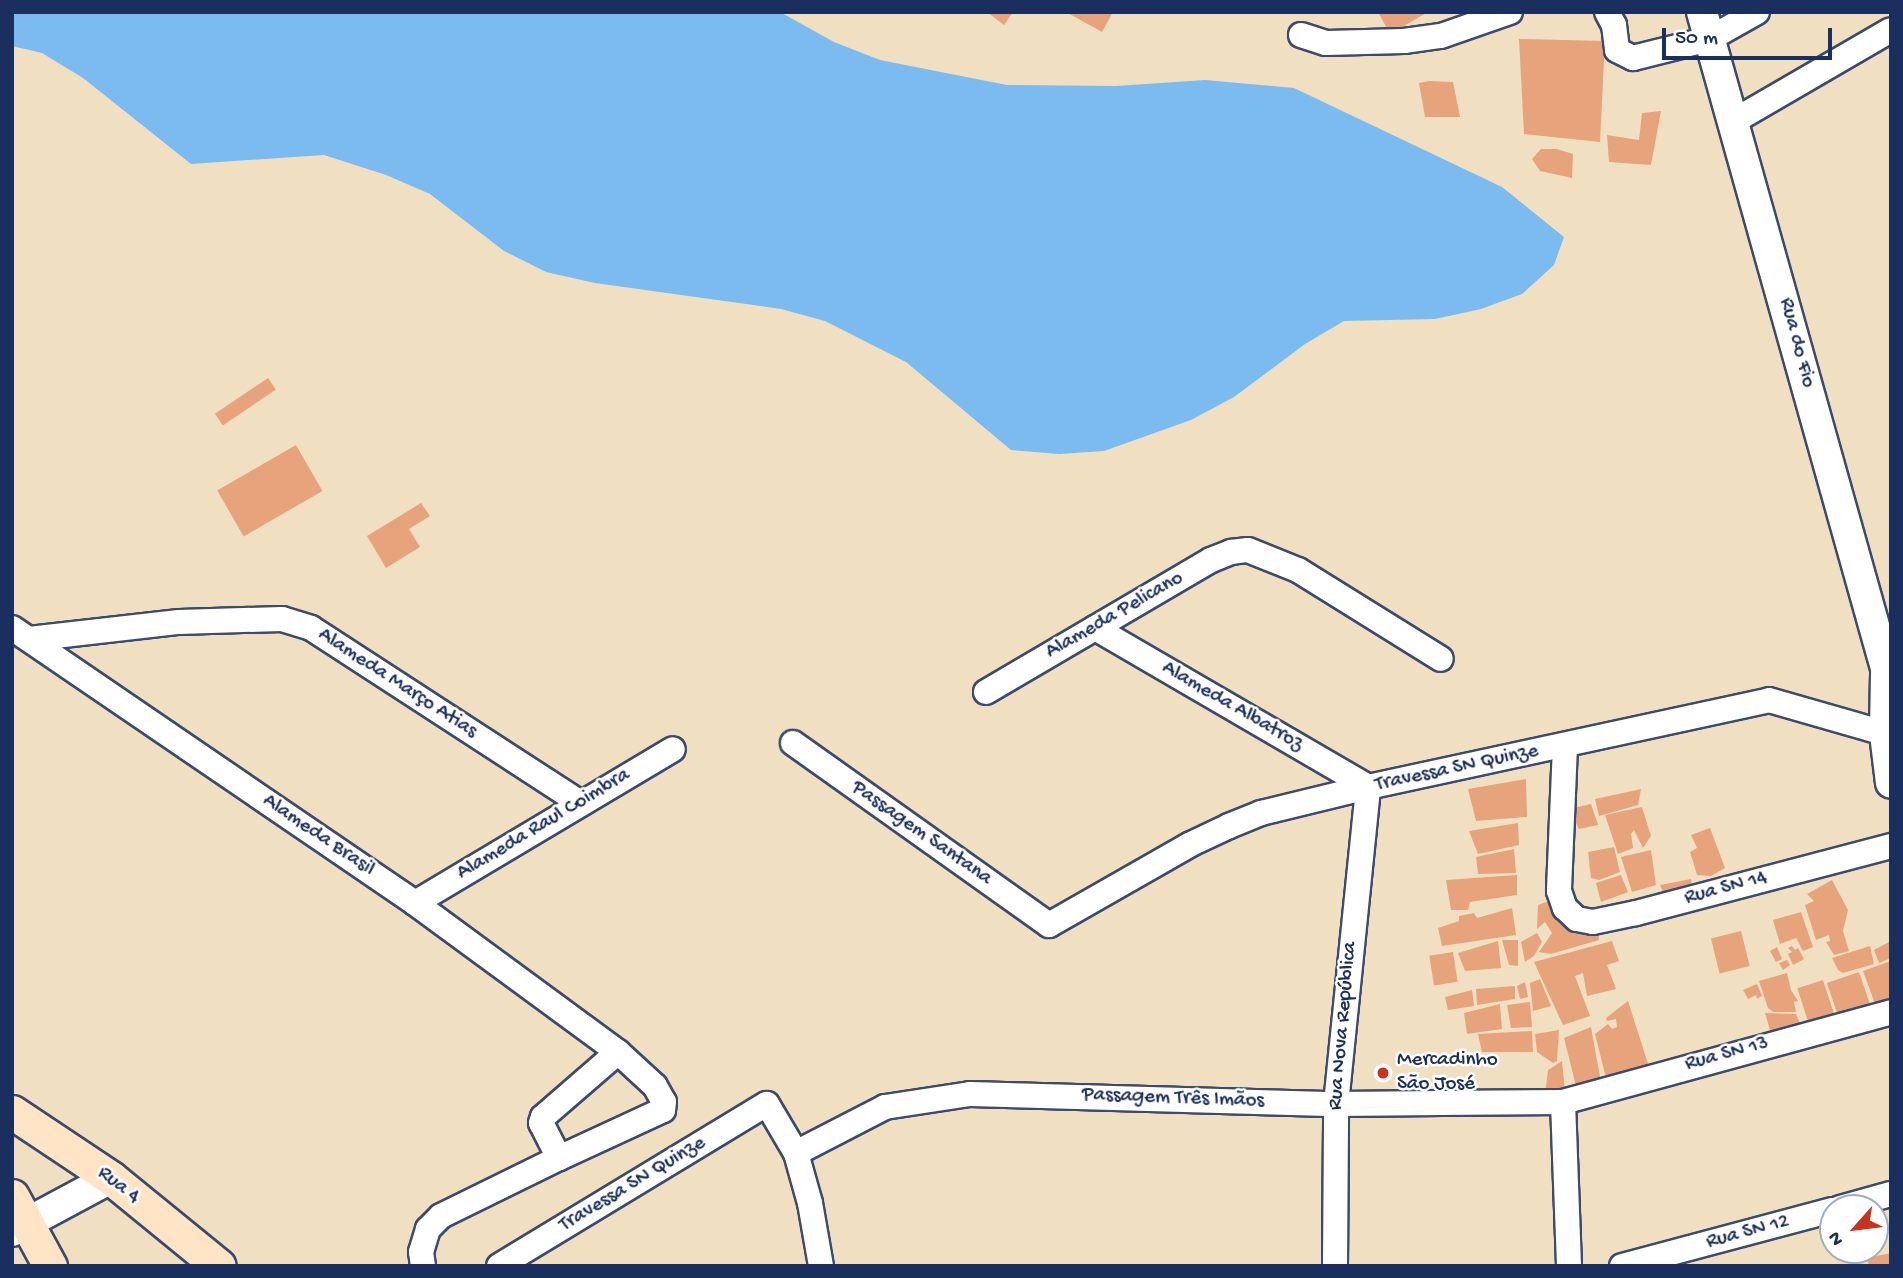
<!DOCTYPE html>
<meta charset="utf-8">
<style>
body{margin:0}
#map{position:relative;width:1903px;height:1278px;overflow:hidden;background:#f0e0c1;font-family:"Gochi Hand",sans-serif}
div>[style]{position:absolute}
.water>*{inset:0;background:#7bbbef}
.building>*{inset:0;background:#e7a37c;transform-origin:0 0}
.roads{filter:drop-shadow(2px 0 #3b4a6d) drop-shadow(-2px 0 #3b4a6d) drop-shadow(0 2px #3b4a6d) drop-shadow(0 -2px #3b4a6d)}
.minor>*{height:24px;margin:-12px;padding:0 12px;transform-origin:12px;border-radius:12px;background:#fff}
.tertiary>*{height:30px;margin:-15px;padding:0 15px;transform-origin:15px;border-radius:15px;background:#fff}
.secondary>*{height:33px;margin:-16.5px;padding:0 16.5px;transform-origin:16.5px;border-radius:16.5px;background:#ffe4c6}
.dots>*{width:19px;height:19px;translate:-50% -50%;box-sizing:border-box;border:4px solid #fff;border-radius:50%}
span{translate:-50% -50%;white-space:nowrap;text-align:center;line-height:1.15;-webkit-text-stroke:5px #fff;paint-order:stroke}
.street-label{font-size:21px;color:#1b2f5e}
.poi-label{font-size:21px;color:#1b2f5e}
.left{translate:0 -50%;text-align:left}
.frame{position:absolute;inset:0;border:14px solid #1b2f5e;pointer-events:none}
.north{position:absolute;left:1819px;top:1194px;width:70px;height:70px;box-sizing:border-box;background:#fff;border:2px solid #a4acbf;border-radius:50%;rotate:242deg;font-size:19px;font-weight:700;line-height:28px;text-align:center;color:#1b2f5e}
.north::after{content:'';display:block;margin:auto;width:24px;height:32px;background:#c8321e;clip-path:polygon(50% 0,100% 100%,50% 72%,0 100%)}
.scale{position:absolute;left:1662px;top:28px;width:170px;height:32px;box-sizing:border-box;border:4px solid #1b2f5e;border-top:0;padding-left:9px;font-size:21px;line-height:24px;white-space:nowrap;color:#1b2f5e;-webkit-text-stroke:5px #fff;paint-order:stroke}
</style>
<div id="map">
<div class="water">
<div style="clip-path:polygon(12px 12px,780px 12px,834px 42px,880px 60px,1007px 85px,1116px 86px,1205px 80px,1294px 88px,1502px 187px,1564px 237px,1554px 265px,1522px 294px,1481px 309px,1435px 319px,1344px 321px,1305px 344px,1234px 397px,1191px 420px,1104px 451px,1059px 454px,1011px 450px,906px 362px,825px 321px,781px 309px,595px 283px,546px 272px,504px 251px,430px 194px,386px 175px,324px 155px,191px 164px,83px 78px,42px 53px,12px 46px)"></div>
</div>
<div class="building">
<div style="clip-path:polygon(987px 12px,1013px 12px,1004px 25px)"></div>
<div style="clip-path:polygon(1066px 12px,1113px 12px,1102px 32px)"></div>
<div style="clip-path:polygon(1378px 12px,1428px 12px,1390px 34px)"></div>
<div style="clip-path:polygon(1519px 39px,1605px 41px,1600px 142px,1524px 134px)"></div>
<div style="clip-path:polygon(1429px 81px,1453px 82px,1460px 117px,1425px 117px,1419px 83px)"></div>
<div style="clip-path:polygon(1661px 111px,1651px 165px,1609px 162px,1607px 135px,1639px 140px,1642px 113px)"></div>
<div style="clip-path:polygon(1541px 149px,1557px 149px,1573px 154px,1572px 178px,1540px 171px,1532px 159px)"></div>
<div style="left:268px;top:378px;width:14px;height:64px;rotate:56deg"></div>
<div style="left:296px;top:445px;width:53px;height:91px;rotate:60deg"></div>
<div style="clip-path:polygon(421px 503px,430px 516px,409px 529px,420px 547px,386px 568px,367px 536px)"></div>
<div style="clip-path:polygon(1526px 779px,1527px 817px,1476px 821px,1468px 789px)"></div>
<div style="clip-path:polygon(1641px 789px,1638px 805px,1599px 816px,1595px 799px)"></div>
<div style="clip-path:polygon(1591px 804px,1598px 825px,1579px 829px,1569px 809px)"></div>
<div style="clip-path:polygon(1642px 807px,1651px 836px,1643px 848px,1634px 830px,1631px 834px,1633px 848px,1618px 854px,1605px 815px)"></div>
<div style="clip-path:polygon(1518px 823px,1519px 845px,1478px 854px,1469px 831px)"></div>
<div style="clip-path:polygon(1710px 828px,1725px 868px,1711px 876px,1697px 875px,1690px 852px,1697px 848px,1691px 835px)"></div>
<div style="clip-path:polygon(1614px 847px,1620px 872px,1599px 880px,1591px 878px,1588px 852px)"></div>
<div style="clip-path:polygon(1514px 849px,1516px 873px,1478px 874px,1476px 857px)"></div>
<div style="clip-path:polygon(1651px 850px,1656px 885px,1632px 892px,1621px 857px)"></div>
<div style="clip-path:polygon(1517px 875px,1517px 895px,1470px 902px,1468px 910px,1451px 910px,1446px 880px)"></div>
<div style="clip-path:polygon(1621px 875px,1628px 892px,1601px 902px,1596px 883px)"></div>
<div style="clip-path:polygon(1691px 879px,1692px 889px,1664px 895px,1660px 885px)"></div>
<div style="clip-path:polygon(1832px 880px,1848px 910px,1843px 931px,1849px 951px,1834px 955px,1826px 942px,1830px 941px,1829px 935px,1816px 940px,1805px 905px,1814px 901px,1807px 894px)"></div>
<div style="clip-path:polygon(1546px 902px,1559px 903px,1598px 925px,1599px 940px,1551px 954px,1539px 952px,1552px 933px,1545px 922px,1537px 929px,1538px 905px)"></div>
<div style="clip-path:polygon(1512px 908px,1516px 935px,1442px 946px,1438px 928px,1459px 921px,1459px 916px,1474px 913px,1477px 918px)"></div>
<div style="clip-path:polygon(1801px 912px,1813px 947px,1803px 951px,1796px 938px,1780px 944px,1773px 920px)"></div>
<div style="left:1741px;top:931px;width:36px;height:31px;rotate:76deg"></div>
<div style="clip-path:polygon(1537px 933px,1542px 942px,1534px 956px,1525px 962px,1521px 942px)"></div>
<div style="clip-path:polygon(1502px 940px,1518px 940px,1518px 966px,1509px 965px)"></div>
<div style="clip-path:polygon(1498px 941px,1501px 968px,1465px 971px,1458px 953px)"></div>
<div style="clip-path:polygon(1612px 941px,1619px 961px,1607px 965px,1616px 989px,1587px 996px,1583px 973px,1575px 976px,1590px 1016px,1563px 1025px,1534px 962px)"></div>
<div style="clip-path:polygon(1891px 941px,1891px 958px,1879px 963px,1874px 950px)"></div>
<div style="clip-path:polygon(1792px 946px,1795px 950px,1798px 948px,1804px 959px,1793px 965px,1788px 954px,1792px 952px,1788px 948px)"></div>
<div style="clip-path:polygon(1870px 946px,1874px 964px,1843px 973px,1838px 970px,1832px 958px)"></div>
<div style="clip-path:polygon(1777px 947px,1782px 959px,1776px 962px,1770px 951px)"></div>
<div style="left:1453px;top:952px;width:30px;height:24px;rotate:81deg"></div>
<div style="clip-path:polygon(1787px 960px,1790px 965px,1783px 970px,1779px 963px)"></div>
<div style="clip-path:polygon(1891px 961px,1891px 1009px,1878px 1012px,1863px 971px)"></div>
<div style="left:1859px;top:972px;width:43px;height:34px;rotate:71deg"></div>
<div style="clip-path:polygon(1787px 973px,1791px 990px,1798px 1001px,1794px 1002px,1796px 1012px,1773px 1012px,1768px 1008px,1759px 981px)"></div>
<div style="clip-path:polygon(1540px 979px,1551px 1006px,1533px 1011px,1530px 983px)"></div>
<div style="left:1823px;top:980px;width:46px;height:27px;rotate:72deg"></div>
<div style="clip-path:polygon(1525px 982px,1528px 997px,1520px 999px,1517px 986px)"></div>
<div style="clip-path:polygon(1757px 984px,1762px 996px,1757px 999px,1756px 995px,1748px 999px,1743px 990px)"></div>
<div style="clip-path:polygon(1515px 986px,1515px 999px,1477px 1005px,1476px 989px)"></div>
<div style="clip-path:polygon(1472px 990px,1474px 1006px,1448px 1010px,1445px 997px)"></div>
<div style="clip-path:polygon(1628px 1001px,1650px 1070px,1611px 1081px,1605px 1074px,1595px 1034px,1608px 1024px,1612px 1029px,1617px 1027px,1616px 1019px,1607px 1021px,1606px 1018px)"></div>
<div style="clip-path:polygon(1530px 1002px,1532px 1027px,1511px 1028px,1507px 1005px)"></div>
<div style="clip-path:polygon(1500px 1004px,1502px 1029px,1467px 1034px,1464px 1013px)"></div>
<div style="clip-path:polygon(1765px 1013px,1796px 1014px,1802px 1028px,1772px 1037px)"></div>
<div style="clip-path:polygon(1591px 1027px,1601px 1082px,1577px 1090px,1564px 1038px)"></div>
<div style="clip-path:polygon(1559px 1030px,1557px 1061px,1553px 1063px,1537px 1052px,1535px 1034px)"></div>
<div style="clip-path:polygon(1532px 1031px,1533px 1052px,1482px 1052px,1478px 1034px)"></div>
<div style="clip-path:polygon(1562px 1061px,1565px 1092px,1545px 1093px,1548px 1070px)"></div>
<div style="clip-path:polygon(1891px 1253px,1891px 1266px,1869px 1266px,1867px 1258px)"></div>
</div>
<div class="roads">
<div class="minor">
<div style="left:1607px;top:12px;width:15px;rotate:62deg"></div>
<div style="left:1614px;top:25px;width:25px;rotate:83deg"></div>
<div style="left:1617px;top:50px;width:18px;rotate:27deg"></div>
<div style="left:1633px;top:58px;width:78px;rotate:-14deg"></div>
<div style="left:1709px;top:39px;width:55px;rotate:-29.4deg"></div>
<div style="left:1301px;top:35px;width:26px;rotate:18deg"></div>
<div style="left:1326px;top:43px;width:78px;rotate:-1.5deg"></div>
<div style="left:1404px;top:41px;width:37px;rotate:-8deg"></div>
<div style="left:1441px;top:36px;width:73px;rotate:-19.2deg"></div>
<div style="left:1734px;top:121px;width:181px;rotate:-30.1deg"></div>
<div style="left:12px;top:628px;width:488px;rotate:34.3deg"></div>
<div style="left:415px;top:903px;width:252px;rotate:36.3deg"></div>
<div style="left:618px;top:1052px;width:50px;rotate:42.6deg"></div>
<div style="left:655px;top:1086px;width:18px;rotate:61deg"></div>
<div style="left:664px;top:1102px;width:8px;rotate:97deg"></div>
<div style="left:663px;top:1110px;width:115px;rotate:155.2deg"></div>
<div style="left:1095px;top:628px;width:316px;rotate:30.2deg"></div>
<div style="left:29px;top:639px;width:151px;rotate:-6.5deg"></div>
<div style="left:179px;top:622px;width:103px;rotate:-1.7deg"></div>
<div style="left:282px;top:619px;width:30px;rotate:17deg"></div>
<div style="left:311px;top:628px;width:321px;rotate:33deg"></div>
<div style="left:986px;top:692px;width:261px;rotate:-30.4deg"></div>
<div style="left:1211px;top:560px;width:22px;rotate:-22deg"></div>
<div style="left:1231px;top:552px;width:17px;rotate:-7deg"></div>
<div style="left:1248px;top:550px;width:54px;rotate:21.8deg"></div>
<div style="left:1298px;top:570px;width:168px;rotate:31.9deg"></div>
<div style="left:793px;top:743px;width:314px;rotate:35.4deg"></div>
<div style="left:1049px;top:925px;width:163px;rotate:-29.7deg"></div>
<div style="left:1191px;top:844px;width:42px;rotate:-25.3deg"></div>
<div style="left:1229px;top:826px;width:35px;rotate:-22deg"></div>
<div style="left:1261px;top:813px;width:110px;rotate:-13.7deg"></div>
<div style="left:1368px;top:787px;width:410px;rotate:-12.2deg"></div>
<div style="left:1769px;top:700px;width:127px;rotate:16deg"></div>
<div style="left:1565px;top:746px;width:145px;rotate:92.4deg"></div>
<div style="left:1559px;top:891px;width:18px;rotate:71deg"></div>
<div style="left:1565px;top:908px;width:16px;rotate:43deg"></div>
<div style="left:1577px;top:919px;width:16px;rotate:11deg"></div>
<div style="left:1593px;top:922px;width:44px;rotate:-11.8deg"></div>
<div style="left:1636px;top:913px;width:264px;rotate:-14.7deg"></div>
<div style="left:415px;top:903px;width:300px;rotate:-30.8deg"></div>
<div style="left:1563px;top:1102px;width:164px;rotate:87.9deg"></div>
<div style="left:796px;top:1153px;width:100px;rotate:-27.3deg"></div>
<div style="left:885px;top:1107px;width:86px;rotate:-8.7deg"></div>
<div style="left:970px;top:1094px;width:366px;rotate:1.6deg"></div>
<div style="left:1336px;top:1104px;width:227px;rotate:-0.5deg"></div>
<div style="left:1563px;top:1102px;width:340px;rotate:-15.3deg"></div>
<div style="left:1840px;top:1208px;width:53px;rotate:-15.4deg"></div>
<div style="left:423px;top:1266px;width:14px;rotate:-98deg"></div>
<div style="left:421px;top:1252px;width:24px;rotate:-73deg"></div>
<div style="left:428px;top:1229px;width:18px;rotate:-45deg"></div>
<div style="left:441px;top:1216px;width:131px;rotate:-26.2deg"></div>
<div style="left:559px;top:1158px;width:39px;rotate:-117deg"></div>
<div style="left:541px;top:1123px;width:6px;rotate:-72deg"></div>
<div style="left:543px;top:1117px;width:99px;rotate:-40.9deg"></div>
<div style="left:499px;top:1266px;width:313px;rotate:-31.2deg"></div>
<div style="left:767px;top:1104px;width:57px;rotate:59.4deg"></div>
<div style="left:796px;top:1153px;width:52px;rotate:74.4deg"></div>
<div style="left:810px;top:1203px;width:64px;rotate:80.1deg"></div>
<div style="left:1335px;top:1266px;width:162px;rotate:-89.6deg"></div>
<div style="left:1336px;top:1104px;width:319px;rotate:-84.2deg"></div>
<div style="left:1622px;top:1266px;width:218px;rotate:-14.9deg"></div>
</div>
<div class="tertiary">
<div style="left:1702px;top:12px;width:700px;rotate:74.34deg"></div>
<div style="left:1886px;top:674px;width:60px;rotate:91deg"></div>
<div style="left:1885px;top:734px;width:49px;rotate:83deg"></div>
<div style="left:12px;top:1231px;width:112px;rotate:-28.2deg"></div>
</div>
<div class="secondary">
<div style="left:12px;top:1112px;width:119px;rotate:33.7deg"></div>
<div style="left:111px;top:1178px;width:139px;rotate:39.2deg"></div>
<div style="left:12px;top:1196px;width:80px;rotate:61.5deg"></div>
</div>
</div>
<div class="dots">
<div style="left:1383px;top:1073px;background:#c8321e"></div>
</div>
<div class="street-label">
<span style="left:1796px;top:343px;rotate:75deg">Rua do Fio</span>
<span style="left:1115px;top:616px;rotate:-30deg">Alameda Pelicano</span>
<span style="left:397px;top:684px;rotate:33deg">Alameda Março Atias</span>
<span style="left:1232px;top:707px;rotate:30deg">Alameda Albatroz</span>
<span style="left:1457px;top:769px;rotate:-12deg">Travessa SN Quinze</span>
<span style="left:544px;top:825px;rotate:-31deg">Alameda Raul Coimbra</span>
<span style="left:921px;top:834px;rotate:35deg">Passagem Santana</span>
<span style="left:318px;top:836px;rotate:34deg">Alameda Brasil</span>
<span style="left:1726px;top:889px;rotate:-15deg">Rua SN 14</span>
<span style="left:1344px;top:1026px;rotate:-85deg">Rua Nova República</span>
<span style="left:1727px;top:1055px;rotate:-15deg">Rua SN 13</span>
<span style="left:1173px;top:1099px;rotate:2deg">Passagem Três Imãos</span>
<span style="left:633px;top:1185px;rotate:-31deg">Travessa SN Quinze</span>
<span style="left:118px;top:1186px;rotate:37deg">Rua 4</span>
<span style="left:1748px;top:1233px;rotate:-15deg">Rua SN 12</span>
</div>
<div class="poi-label">
<span class="left" style="left:1397px;top:1073px">Mercadinho<br>São José</span>
</div>
<div class="frame"></div>
<div class="north">N</div>
<div class="scale">50 m</div>
</div>
